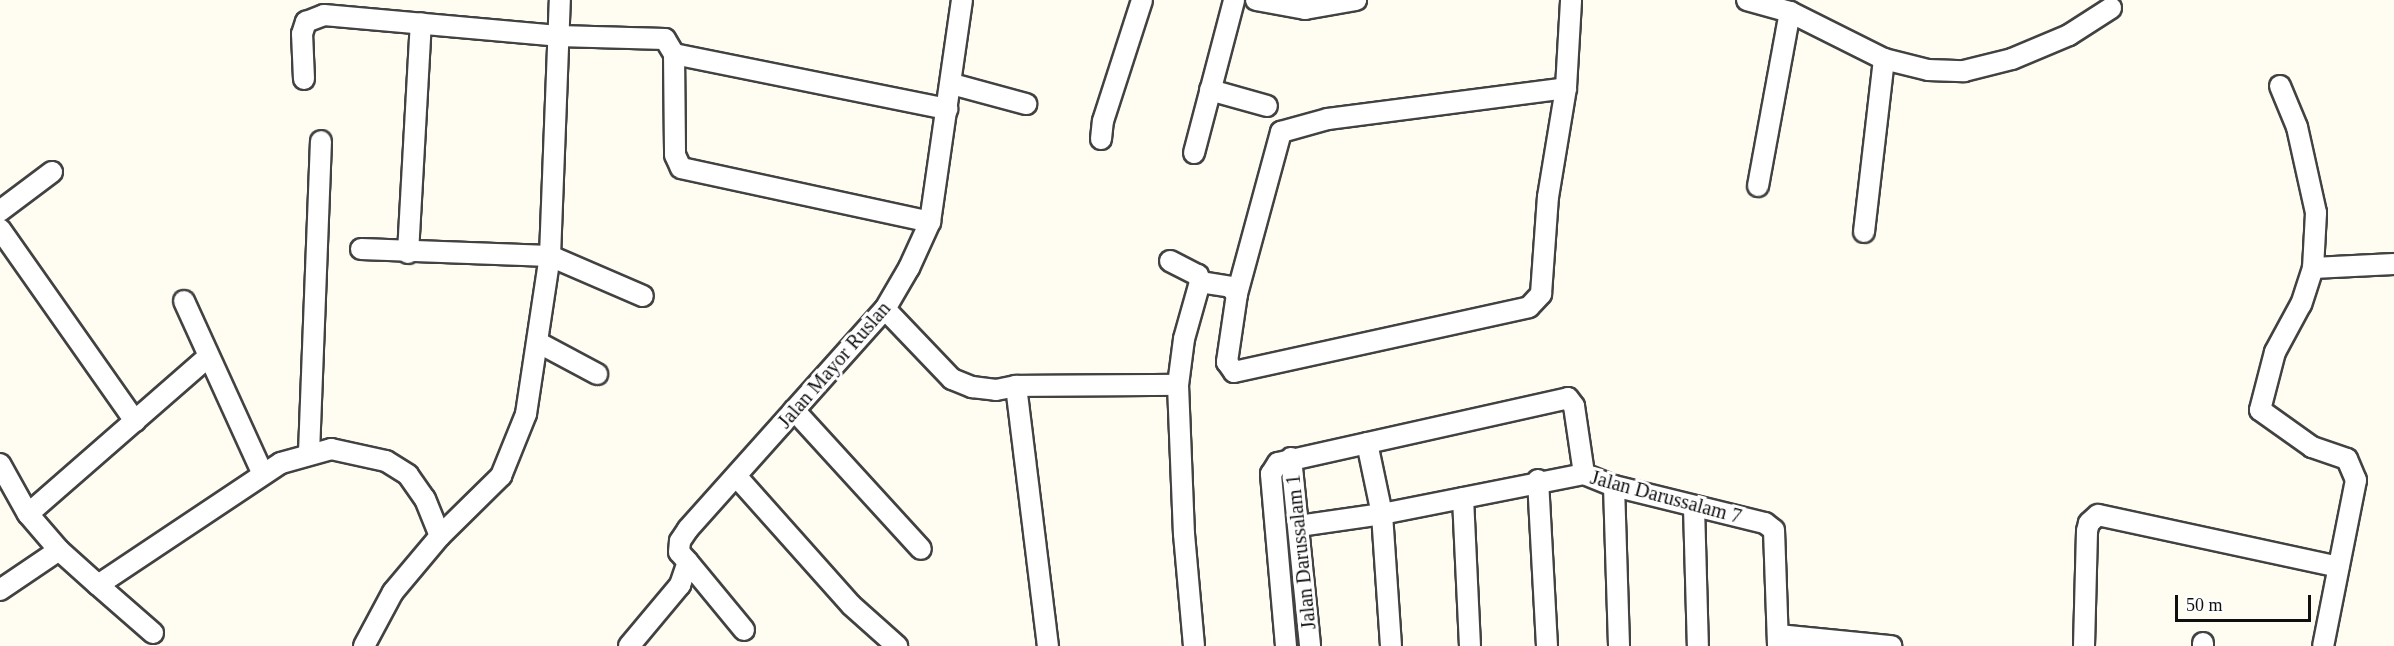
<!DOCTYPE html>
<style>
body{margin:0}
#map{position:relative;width:2394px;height:646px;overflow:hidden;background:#fffdf1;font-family:"Times New Roman",serif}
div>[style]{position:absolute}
.roads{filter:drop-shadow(2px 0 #424242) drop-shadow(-2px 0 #424242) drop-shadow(0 2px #424242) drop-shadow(0 -2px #424242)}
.minor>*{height:20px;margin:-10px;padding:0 10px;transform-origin:10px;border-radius:10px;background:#fff}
span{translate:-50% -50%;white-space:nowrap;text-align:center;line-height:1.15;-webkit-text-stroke:6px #fff;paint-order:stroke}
.street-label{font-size:20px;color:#0f0f0f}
.scale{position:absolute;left:2175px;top:595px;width:136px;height:27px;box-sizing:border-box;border:3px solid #0f0f0f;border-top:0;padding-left:8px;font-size:18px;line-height:21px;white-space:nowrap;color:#0f0f0f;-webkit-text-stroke:4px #fff;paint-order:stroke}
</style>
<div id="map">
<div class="roads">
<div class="minor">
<div style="left:1256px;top:0;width:50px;rotate:10.4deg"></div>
<div style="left:1305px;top:9px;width:52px;rotate:-10deg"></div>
<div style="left:1747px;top:0;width:45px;rotate:15.6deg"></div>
<div style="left:1790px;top:12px;width:105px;rotate:26.6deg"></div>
<div style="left:1884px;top:59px;width:45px;rotate:14deg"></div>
<div style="left:1928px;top:70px;width:36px;rotate:2deg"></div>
<div style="left:1964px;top:71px;width:49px;rotate:-14deg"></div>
<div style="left:2012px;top:59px;width:62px;rotate:-22.8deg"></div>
<div style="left:2069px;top:35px;width:50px;rotate:-32.7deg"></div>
<div style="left:674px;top:54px;width:279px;rotate:11.4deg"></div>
<div style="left:304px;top:79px;width:45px;rotate:-92.5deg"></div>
<div style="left:302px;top:34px;width:13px;rotate:-72deg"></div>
<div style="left:306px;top:22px;width:19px;rotate:-21deg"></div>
<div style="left:324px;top:15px;width:235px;rotate:5.1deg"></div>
<div style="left:558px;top:36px;width:107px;rotate:1.6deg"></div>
<div style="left:665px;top:39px;width:17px;rotate:59deg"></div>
<div style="left:674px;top:54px;width:101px;rotate:89.4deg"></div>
<div style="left:675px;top:155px;width:14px;rotate:65deg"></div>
<div style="left:681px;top:168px;width:255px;rotate:12.2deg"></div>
<div style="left:952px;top:84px;width:77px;rotate:15.1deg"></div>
<div style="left:2280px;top:86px;width:44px;rotate:67.5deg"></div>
<div style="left:2297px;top:127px;width:88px;rotate:77.5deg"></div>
<div style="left:2316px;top:213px;width:55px;rotate:93.1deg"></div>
<div style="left:2313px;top:268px;width:38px;rotate:108deg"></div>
<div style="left:2301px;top:304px;width:55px;rotate:118.4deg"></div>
<div style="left:2275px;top:352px;width:60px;rotate:104.5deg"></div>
<div style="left:2260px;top:410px;width:64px;rotate:35.4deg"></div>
<div style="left:2312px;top:447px;width:37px;rotate:19deg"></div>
<div style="left:2347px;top:459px;width:23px;rotate:67deg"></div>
<div style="left:2356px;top:480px;width:169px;rotate:101.2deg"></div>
<div style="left:1210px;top:90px;width:59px;rotate:15.7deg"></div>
<div style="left:1101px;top:139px;width:18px;rotate:-84deg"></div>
<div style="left:1103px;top:121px;width:127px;rotate:-72.1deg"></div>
<div style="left:1194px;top:153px;width:158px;rotate:-75.3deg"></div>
<div style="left:1758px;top:186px;width:177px;rotate:-79.6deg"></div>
<div style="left:0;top:211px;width:65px;rotate:-36.9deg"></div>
<div style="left:0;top:229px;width:235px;rotate:54.9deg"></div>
<div style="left:1864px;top:232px;width:174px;rotate:-83.4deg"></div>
<div style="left:361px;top:249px;width:189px;rotate:2.1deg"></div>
<div style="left:550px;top:256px;width:101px;rotate:23.3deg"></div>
<div style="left:408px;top:253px;width:230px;rotate:-86.8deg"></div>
<div style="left:1170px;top:261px;width:31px;rotate:27deg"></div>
<div style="left:1198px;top:275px;width:7px;rotate:74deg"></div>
<div style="left:1200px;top:282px;width:59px;rotate:105.7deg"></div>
<div style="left:1184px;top:339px;width:46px;rotate:97.4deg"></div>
<div style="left:1178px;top:385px;width:149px;rotate:87.7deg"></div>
<div style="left:1184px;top:534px;width:112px;rotate:84.9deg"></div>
<div style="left:2313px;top:268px;width:81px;rotate:-2.8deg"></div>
<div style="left:1200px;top:282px;width:30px;rotate:9deg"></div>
<div style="left:1230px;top:287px;width:10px;rotate:45deg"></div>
<div style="left:1237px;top:294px;width:69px;rotate:98.4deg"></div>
<div style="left:1227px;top:362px;width:12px;rotate:55deg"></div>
<div style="left:1234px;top:372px;width:302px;rotate:-12.4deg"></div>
<div style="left:1529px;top:307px;width:18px;rotate:-47deg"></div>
<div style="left:1541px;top:294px;width:97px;rotate:-85.9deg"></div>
<div style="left:1548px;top:197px;width:110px;rotate:-80.6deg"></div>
<div style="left:1566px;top:88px;width:88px;rotate:-86.7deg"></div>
<div style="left:1237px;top:294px;width:168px;rotate:-74.8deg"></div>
<div style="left:1281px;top:132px;width:49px;rotate:-15.5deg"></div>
<div style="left:1328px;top:119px;width:240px;rotate:-7.4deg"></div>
<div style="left:184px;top:301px;width:190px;rotate:65.5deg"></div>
<div style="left:885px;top:309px;width:97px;rotate:46.3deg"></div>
<div style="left:952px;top:379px;width:22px;rotate:22deg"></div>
<div style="left:972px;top:387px;width:24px;rotate:7deg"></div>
<div style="left:996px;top:390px;width:20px;rotate:-11deg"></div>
<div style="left:1016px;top:386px;width:162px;rotate:-0.4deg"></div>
<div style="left:539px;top:343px;width:66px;rotate:28.1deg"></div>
<div style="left:1016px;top:386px;width:262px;rotate:83deg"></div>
<div style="left:794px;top:410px;width:188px;rotate:47.6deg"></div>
<div style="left:1367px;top:443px;width:73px;rotate:78.1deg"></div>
<div style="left:1382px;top:514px;width:132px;rotate:86.1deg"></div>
<div style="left:309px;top:453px;width:312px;rotate:-87.8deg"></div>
<div style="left:1291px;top:458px;width:189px;rotate:84.2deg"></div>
<div style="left:0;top:464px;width:57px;rotate:60.8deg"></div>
<div style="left:28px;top:514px;width:48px;rotate:49.3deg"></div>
<div style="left:737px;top:477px;width:171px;rotate:48.3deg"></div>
<div style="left:851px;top:605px;width:62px;rotate:41.7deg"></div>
<div style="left:1538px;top:480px;width:166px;rotate:86.9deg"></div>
<div style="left:1614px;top:486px;width:160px;rotate:88.2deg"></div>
<div style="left:1463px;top:498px;width:148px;rotate:87.3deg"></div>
<div style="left:1694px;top:507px;width:139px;rotate:88.4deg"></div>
<div style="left:28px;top:514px;width:239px;rotate:-41.1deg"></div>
<div style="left:1299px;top:526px;width:84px;rotate:-8.2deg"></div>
<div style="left:1382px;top:514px;width:206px;rotate:-11.2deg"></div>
<div style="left:1584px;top:474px;width:32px;rotate:22deg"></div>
<div style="left:1614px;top:486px;width:155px;rotate:13.8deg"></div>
<div style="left:1765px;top:523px;width:11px;rotate:38deg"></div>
<div style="left:1774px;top:530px;width:116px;rotate:88deg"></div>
<div style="left:688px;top:562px;width:88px;rotate:50.5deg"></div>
<div style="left:98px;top:585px;width:73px;rotate:41.1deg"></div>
<div style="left:0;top:590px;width:71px;rotate:-34.1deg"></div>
<div style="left:59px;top:550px;width:52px;rotate:41.9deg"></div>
<div style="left:98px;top:585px;width:220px;rotate:-33.7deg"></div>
<div style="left:281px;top:463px;width:52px;rotate:-15.6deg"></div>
<div style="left:331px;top:449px;width:56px;rotate:12.3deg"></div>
<div style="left:386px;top:461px;width:26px;rotate:32deg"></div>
<div style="left:408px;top:475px;width:29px;rotate:55deg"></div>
<div style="left:425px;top:499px;width:40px;rotate:68deg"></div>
<div style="left:1778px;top:635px;width:114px;rotate:5.6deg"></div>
<div style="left:364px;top:646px;width:61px;rotate:-61.8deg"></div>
<div style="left:393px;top:592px;width:73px;rotate:-50deg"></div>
<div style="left:440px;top:536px;width:86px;rotate:-44.5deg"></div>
<div style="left:501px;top:476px;width:67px;rotate:-68deg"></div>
<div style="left:526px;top:414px;width:160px;rotate:-81.4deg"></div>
<div style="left:550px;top:256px;width:256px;rotate:-87.8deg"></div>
<div style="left:629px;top:646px;width:80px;rotate:-50.1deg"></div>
<div style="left:680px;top:585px;width:24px;rotate:-71deg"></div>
<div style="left:688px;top:562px;width:13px;rotate:-132deg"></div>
<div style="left:679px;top:552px;width:11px;rotate:-85deg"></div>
<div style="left:680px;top:541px;width:14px;rotate:-56deg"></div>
<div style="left:688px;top:529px;width:295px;rotate:-48.2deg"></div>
<div style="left:885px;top:309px;width:48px;rotate:-59.7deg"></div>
<div style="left:909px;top:268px;width:51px;rotate:-65.5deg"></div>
<div style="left:930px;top:222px;width:224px;rotate:-81.8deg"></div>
<div style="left:1286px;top:646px;width:173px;rotate:-95deg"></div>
<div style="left:1271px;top:474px;width:13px;rotate:-58deg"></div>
<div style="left:1278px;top:463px;width:297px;rotate:-12.6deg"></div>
<div style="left:1568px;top:398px;width:10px;rotate:53deg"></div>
<div style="left:1574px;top:406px;width:69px;rotate:81.6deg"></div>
<div style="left:2084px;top:646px;width:115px;rotate:-88.5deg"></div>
<div style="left:2087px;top:531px;width:8px;rotate:-76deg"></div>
<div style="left:2089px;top:523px;width:12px;rotate:-42deg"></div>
<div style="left:2098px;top:515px;width:246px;rotate:12.2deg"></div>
<div style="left:2203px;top:646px;width:3px;rotate:-90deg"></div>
</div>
</div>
<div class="street-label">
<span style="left:834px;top:365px;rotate:-49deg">Jalan Mayor Ruslan</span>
<span style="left:1666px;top:497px;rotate:15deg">Jalan Darussalam 7</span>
<span style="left:1301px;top:552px;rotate:-96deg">Jalan Darussalam 1</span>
</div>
<div class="scale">50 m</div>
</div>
